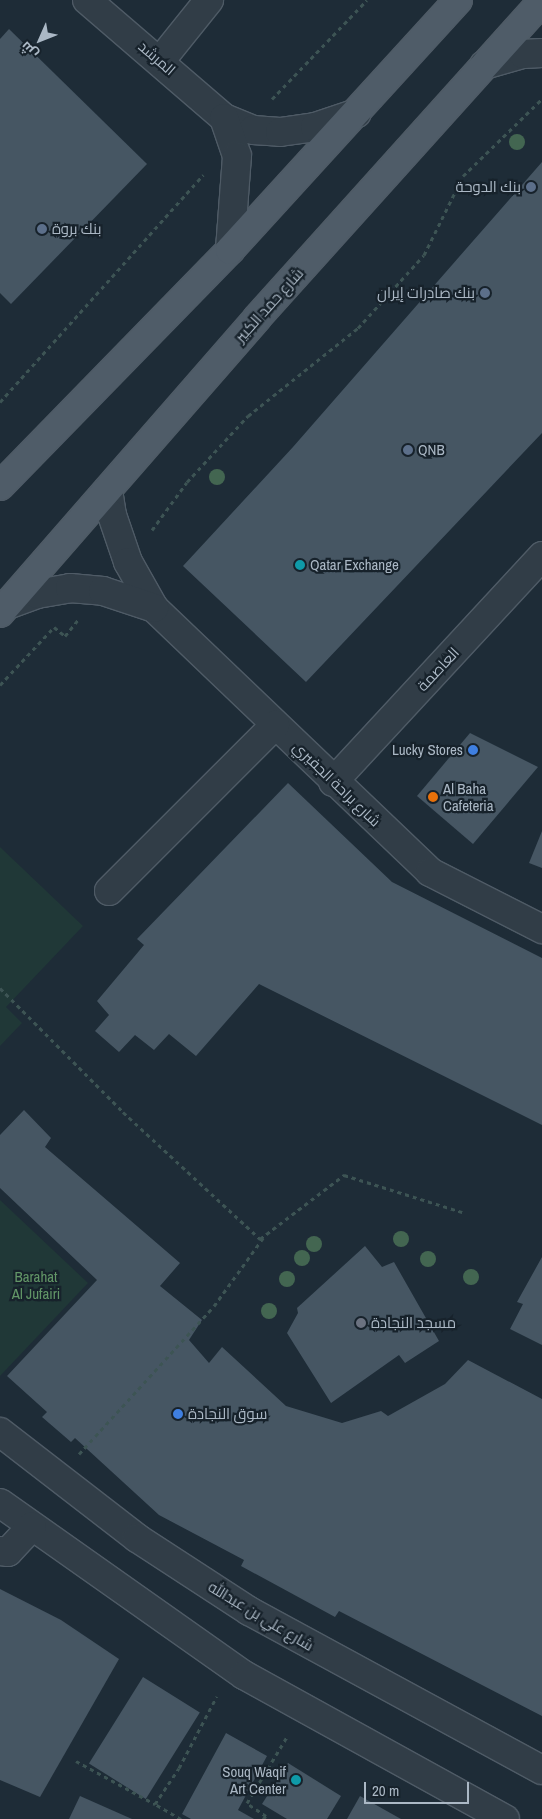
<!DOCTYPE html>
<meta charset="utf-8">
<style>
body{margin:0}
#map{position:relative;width:542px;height:1819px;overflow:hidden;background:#1e2c37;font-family:"Archivo Narrow",Cairo,sans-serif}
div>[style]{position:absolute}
.green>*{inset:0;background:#203837}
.building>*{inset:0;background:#465663;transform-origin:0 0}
.path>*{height:3px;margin-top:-1.5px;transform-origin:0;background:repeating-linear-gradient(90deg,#3d5454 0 4px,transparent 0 8px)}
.roads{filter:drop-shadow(1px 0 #4f5b66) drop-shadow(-1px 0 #4f5b66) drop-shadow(0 1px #4f5b66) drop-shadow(0 -1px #4f5b66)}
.minor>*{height:28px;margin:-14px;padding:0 14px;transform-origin:14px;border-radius:14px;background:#313d47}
.major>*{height:28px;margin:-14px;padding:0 14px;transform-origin:14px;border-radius:14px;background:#4f5c68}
.trees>*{width:16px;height:16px;margin:-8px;border-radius:50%;background:#436651}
.dots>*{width:14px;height:14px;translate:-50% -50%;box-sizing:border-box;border:2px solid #17222b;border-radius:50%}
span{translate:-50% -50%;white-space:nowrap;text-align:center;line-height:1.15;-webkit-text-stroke:4.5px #17222b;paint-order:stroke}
.street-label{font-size:15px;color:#abb8c5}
.poi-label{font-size:15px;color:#abb8c5}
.right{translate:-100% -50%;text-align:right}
.left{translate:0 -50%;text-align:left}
.park-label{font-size:15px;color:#629667}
.north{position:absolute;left:15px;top:15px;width:50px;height:50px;-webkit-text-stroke:4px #17222b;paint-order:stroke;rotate:226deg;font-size:14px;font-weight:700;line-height:20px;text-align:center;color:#abb8c5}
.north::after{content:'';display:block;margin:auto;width:18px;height:22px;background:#abb8c5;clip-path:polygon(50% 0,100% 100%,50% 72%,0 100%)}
.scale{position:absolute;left:364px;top:1782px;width:105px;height:22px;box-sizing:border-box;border:2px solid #abb8c5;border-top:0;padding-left:6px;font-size:15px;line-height:18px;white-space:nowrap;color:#abb8c5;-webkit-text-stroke:4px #17222b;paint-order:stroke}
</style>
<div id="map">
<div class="green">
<div style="clip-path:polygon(0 847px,83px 926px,6px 1007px,22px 1023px,0 1046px)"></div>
<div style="clip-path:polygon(0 1200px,88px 1283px,0 1376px)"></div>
</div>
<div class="building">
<div style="clip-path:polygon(9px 29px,147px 164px,11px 304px,0 293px,0 39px)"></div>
<div style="clip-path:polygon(542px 162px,542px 433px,306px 682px,183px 566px,293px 447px)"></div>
<div style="clip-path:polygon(470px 733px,538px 767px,473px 844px,417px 796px)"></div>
<div style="clip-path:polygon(288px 783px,392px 882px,542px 958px,542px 1125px,259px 984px,196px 1056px,169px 1034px,154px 1050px,135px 1035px,119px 1052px,95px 1031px,109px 1015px,97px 1001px,144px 945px,137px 939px)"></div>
<div style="clip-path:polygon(542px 831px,542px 868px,529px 863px)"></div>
<div style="clip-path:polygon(24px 1110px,51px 1138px,45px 1147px,180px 1263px,160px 1286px,202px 1320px,189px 1340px,209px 1363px,222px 1347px,286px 1406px,342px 1423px,381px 1411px,388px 1416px,445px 1384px,468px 1360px,542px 1399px,542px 1716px,339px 1611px,335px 1617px,241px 1566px,244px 1560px,159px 1515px,75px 1438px,71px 1442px,42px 1417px,47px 1412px,7px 1376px,97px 1280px,0 1188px,0 1135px)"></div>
<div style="clip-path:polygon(365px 1246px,382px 1267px,394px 1262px,439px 1341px,405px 1363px,399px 1355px,331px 1403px,287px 1333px,298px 1313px,297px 1308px)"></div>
<div style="clip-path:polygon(542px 1257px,542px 1345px,510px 1329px,523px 1304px,517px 1302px)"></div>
<div style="clip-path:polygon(0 1589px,61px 1620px,119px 1659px,40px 1797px,0 1780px)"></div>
<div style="left:143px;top:1677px;width:67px;height:102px;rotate:32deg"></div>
<div style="clip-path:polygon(226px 1733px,267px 1756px,238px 1810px,254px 1819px,191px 1819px,182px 1814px)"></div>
<div style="clip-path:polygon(288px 1763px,341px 1796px,327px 1819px,287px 1819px,262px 1804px)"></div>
<div style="clip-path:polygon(80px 1796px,132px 1819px,69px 1819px)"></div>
<div style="clip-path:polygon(360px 1796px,401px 1819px,347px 1819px)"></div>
</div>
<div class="path">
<div style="left:272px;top:99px;width:137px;rotate:-46.2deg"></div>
<div style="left:0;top:402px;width:305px;rotate:-48.2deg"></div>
<div style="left:152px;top:530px;width:59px;rotate:-53.9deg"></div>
<div style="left:187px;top:482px;width:90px;rotate:-47.3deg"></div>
<div style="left:248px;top:416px;width:141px;rotate:-38.7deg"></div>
<div style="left:358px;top:328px;width:98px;rotate:-47.9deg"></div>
<div style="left:424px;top:255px;width:88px;rotate:-63.7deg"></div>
<div style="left:463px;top:176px;width:110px;rotate:-44.3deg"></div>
<div style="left:0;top:685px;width:79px;rotate:-47deg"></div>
<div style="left:54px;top:627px;width:14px;rotate:39deg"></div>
<div style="left:65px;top:636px;width:21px;rotate:-51deg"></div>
<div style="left:0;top:988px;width:175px;rotate:45.2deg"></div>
<div style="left:123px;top:1112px;width:187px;rotate:42.8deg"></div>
<div style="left:260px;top:1239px;width:106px;rotate:-37.3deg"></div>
<div style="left:344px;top:1175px;width:124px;rotate:17.4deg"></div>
<div style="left:79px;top:1454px;width:200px;rotate:-47.6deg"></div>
<div style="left:214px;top:1306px;width:84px;rotate:-54.2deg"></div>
<div style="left:76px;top:1761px;width:90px;rotate:28.6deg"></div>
<div style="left:181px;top:1819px;width:30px;rotate:-150deg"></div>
<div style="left:155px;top:1804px;width:43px;rotate:-56.3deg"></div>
<div style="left:179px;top:1768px;width:81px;rotate:-62.2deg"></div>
<div style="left:263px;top:1819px;width:4px;rotate:-45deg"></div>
<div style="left:266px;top:1816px;width:23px;rotate:-146deg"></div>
<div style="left:247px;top:1803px;width:79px;rotate:-58.9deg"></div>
</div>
<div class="roads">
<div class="minor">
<div style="left:87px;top:0;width:181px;rotate:40.7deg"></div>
<div style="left:224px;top:118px;width:31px;rotate:22deg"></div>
<div style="left:253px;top:130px;width:27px;rotate:4deg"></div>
<div style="left:280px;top:132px;width:35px;rotate:-8deg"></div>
<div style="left:315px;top:127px;width:44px;rotate:-18.4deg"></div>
<div style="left:161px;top:60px;width:77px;rotate:-51.3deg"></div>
<div style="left:484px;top:65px;width:41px;rotate:-15.8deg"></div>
<div style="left:523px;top:54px;width:19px;rotate:-3deg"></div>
<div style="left:224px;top:118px;width:40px;rotate:71.1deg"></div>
<div style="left:237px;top:156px;width:94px;rotate:94.3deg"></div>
<div style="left:108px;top:490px;width:25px;rotate:81deg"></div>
<div style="left:112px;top:515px;width:50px;rotate:71.2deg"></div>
<div style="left:128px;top:562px;width:53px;rotate:60.5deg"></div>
<div style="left:154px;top:608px;width:382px;rotate:43.7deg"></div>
<div style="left:430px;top:872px;width:126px;rotate:27deg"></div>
<div style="left:7px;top:605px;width:32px;rotate:-20deg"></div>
<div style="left:37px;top:594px;width:34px;rotate:-10deg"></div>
<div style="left:70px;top:588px;width:33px;rotate:5deg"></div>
<div style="left:103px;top:591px;width:54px;rotate:18.4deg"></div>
<div style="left:333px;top:782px;width:308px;rotate:-47.2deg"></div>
<div style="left:109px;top:891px;width:235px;rotate:-45deg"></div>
<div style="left:0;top:1432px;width:173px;rotate:37.7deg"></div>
<div style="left:137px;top:1538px;width:134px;rotate:33.1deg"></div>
<div style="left:249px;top:1611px;width:333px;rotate:28.5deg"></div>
<div style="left:0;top:1503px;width:299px;rotate:35.2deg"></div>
<div style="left:244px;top:1675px;width:298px;rotate:28.9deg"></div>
<div style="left:0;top:1551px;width:8px;rotate:7deg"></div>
<div style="left:8px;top:1552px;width:35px;rotate:-47deg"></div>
</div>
<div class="major">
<div style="left:0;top:486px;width:330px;rotate:-45.7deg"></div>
<div style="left:230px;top:250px;width:338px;rotate:-47.6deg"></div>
<div style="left:0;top:613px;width:391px;rotate:-48.9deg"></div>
<div style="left:257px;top:318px;width:426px;rotate:-48deg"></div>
</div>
</div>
<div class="trees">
<div style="left:517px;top:142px"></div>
<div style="left:217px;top:477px"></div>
<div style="left:401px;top:1239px"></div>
<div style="left:314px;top:1244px"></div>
<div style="left:302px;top:1258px"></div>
<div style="left:428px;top:1259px"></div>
<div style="left:471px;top:1277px"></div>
<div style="left:287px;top:1279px"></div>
<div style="left:269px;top:1311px"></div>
</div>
<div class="dots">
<div style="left:531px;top:187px;background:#5c6f8a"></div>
<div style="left:42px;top:229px;background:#5c6f8a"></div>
<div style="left:485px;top:293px;background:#5c6f8a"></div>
<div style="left:408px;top:450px;background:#5c6f8a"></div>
<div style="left:300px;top:565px;background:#0f9aa8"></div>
<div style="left:473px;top:750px;background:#3f7fe0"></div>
<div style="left:433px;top:797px;background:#e8710a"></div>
<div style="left:361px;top:1323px;background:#6b7280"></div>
<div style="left:178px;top:1414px;background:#3f7fe0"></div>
<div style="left:296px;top:1780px;background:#0f9aa8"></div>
</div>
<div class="street-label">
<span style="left:157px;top:58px;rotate:41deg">المرشد</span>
<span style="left:269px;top:305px;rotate:-48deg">شارع حمد الكبير</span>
<span style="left:438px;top:669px;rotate:-47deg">العاصمة</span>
<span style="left:337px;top:784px;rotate:44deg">شارع براحة الجفيري</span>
<span style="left:261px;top:1616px;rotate:31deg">شارع علي بن عبدالله</span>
</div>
<div class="poi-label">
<span class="right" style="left:521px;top:187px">بنك الدوحة</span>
<span class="left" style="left:52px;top:229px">بنك بروة</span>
<span class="right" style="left:475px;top:293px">بنك صادرات إيران</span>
<span class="left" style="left:418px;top:450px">QNB</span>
<span class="left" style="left:310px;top:565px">Qatar Exchange</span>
<span class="right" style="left:463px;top:750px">Lucky Stores</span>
<span class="left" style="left:443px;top:797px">Al Baha<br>Cafeteria</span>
<span class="left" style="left:371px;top:1323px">مسجد النجادة</span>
<span class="left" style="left:188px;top:1414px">سوق النجادة</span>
<span class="right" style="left:286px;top:1780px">Souq Waqif<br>Art Center</span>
</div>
<div class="park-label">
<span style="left:36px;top:1285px">Barahat<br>Al Jufairi</span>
</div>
<div class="north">ش</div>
<div class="scale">20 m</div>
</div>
